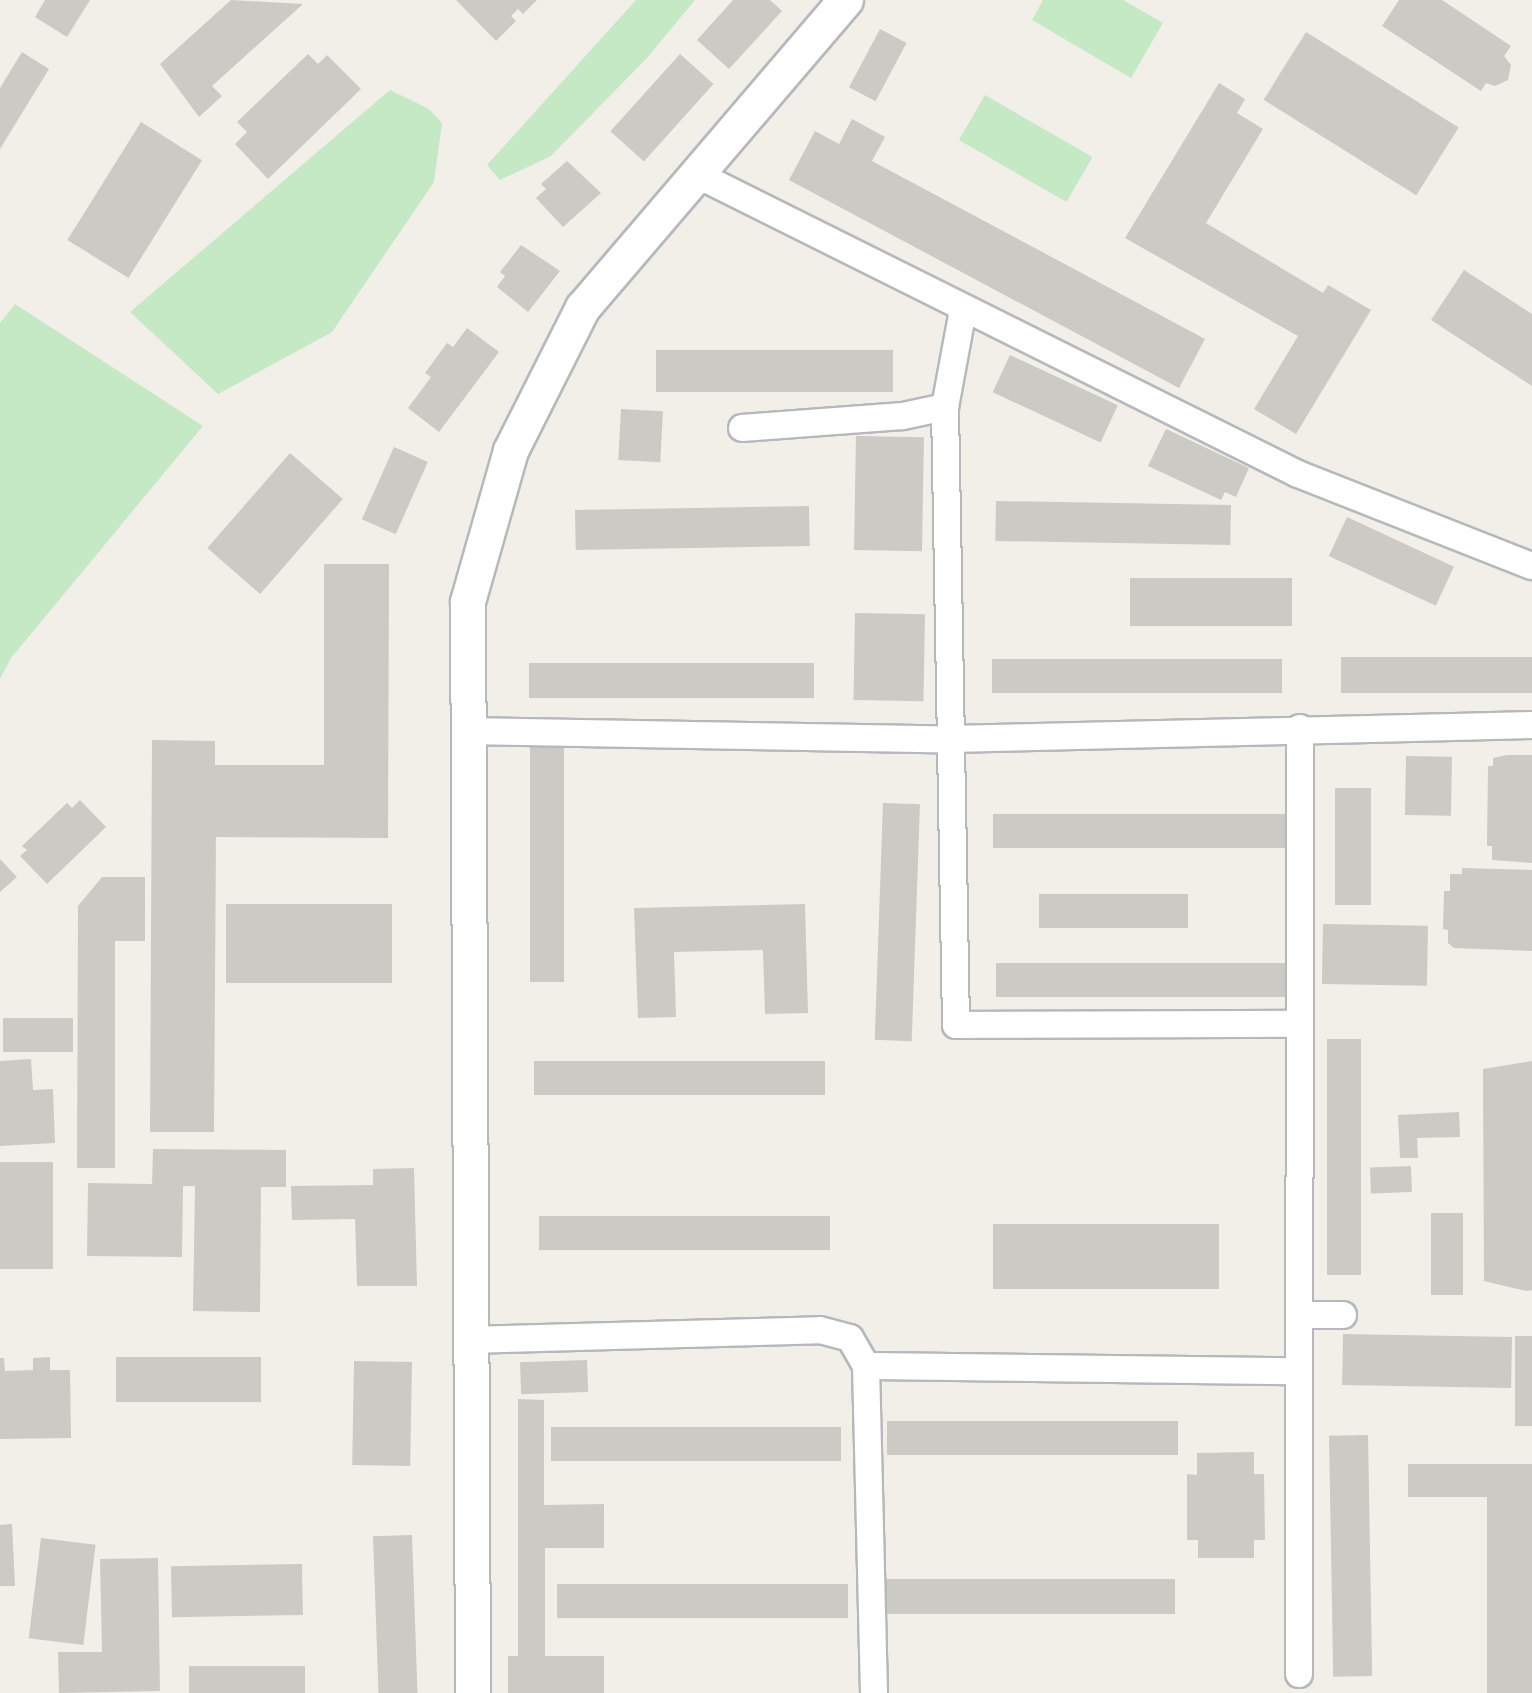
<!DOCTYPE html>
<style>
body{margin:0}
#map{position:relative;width:1532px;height:1693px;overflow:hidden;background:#f1efe8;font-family:"IBM Plex Sans",sans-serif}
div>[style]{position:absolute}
.green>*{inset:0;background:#c5e8c5;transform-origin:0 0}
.building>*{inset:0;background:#cccac5;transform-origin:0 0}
.roads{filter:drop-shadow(2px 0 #b5b8bc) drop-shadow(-2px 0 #b5b8bc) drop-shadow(0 2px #b5b8bc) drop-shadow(0 -2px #b5b8bc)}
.minor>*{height:26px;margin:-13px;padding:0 13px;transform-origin:13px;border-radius:13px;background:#fff}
.tertiary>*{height:34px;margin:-17px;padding:0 17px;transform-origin:17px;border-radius:17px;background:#fff}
span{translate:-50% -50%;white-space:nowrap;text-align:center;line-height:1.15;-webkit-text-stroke:8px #fff;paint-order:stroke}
</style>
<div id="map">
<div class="green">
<div style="clip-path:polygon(636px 0,695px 0,646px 59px,551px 156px,500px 180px,487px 165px)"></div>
<div style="clip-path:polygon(1043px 0,1123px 0,1163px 23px,1131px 78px,1032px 20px)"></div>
<div style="clip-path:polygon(390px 90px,429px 109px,442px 123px,434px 182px,332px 332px,218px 394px,130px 312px)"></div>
<div style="left:985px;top:95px;width:124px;height:52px;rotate:30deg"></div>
<div style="clip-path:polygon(15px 304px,203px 426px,11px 658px,0 679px,0 323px)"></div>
</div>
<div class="building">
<div style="clip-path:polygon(45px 0,90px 0,67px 37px,35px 17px)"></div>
<div style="clip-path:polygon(231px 0,303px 4px,212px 86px,222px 96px,199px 117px,160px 64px)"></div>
<div style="clip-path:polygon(456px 0,537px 0,523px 14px,518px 9px,511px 16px,516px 21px,496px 41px)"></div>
<div style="clip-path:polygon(733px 0,770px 0,782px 11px,729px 69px,697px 40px)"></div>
<div style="clip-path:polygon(1399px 0,1442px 0,1511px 46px,1504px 56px,1511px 65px,1508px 80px,1495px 86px,1486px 83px,1481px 91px,1382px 26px)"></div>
<div style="left:880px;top:29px;width:30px;height:66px;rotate:28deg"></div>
<div style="left:1306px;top:32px;width:180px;height:80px;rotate:32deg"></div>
<div style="clip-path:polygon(22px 52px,49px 69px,0 149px,0 88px)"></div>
<div style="clip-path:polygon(308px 54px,318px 64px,327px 55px,361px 89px,268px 179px,235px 144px,247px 132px,237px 122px)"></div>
<div style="left:680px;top:54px;width:45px;height:104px;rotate:42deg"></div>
<div style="clip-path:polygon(1219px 83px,1245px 99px,1237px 113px,1263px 129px,1206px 223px,1323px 293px,1328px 285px,1371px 310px,1296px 434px,1254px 409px,1298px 336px,1125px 238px)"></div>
<div style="clip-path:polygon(852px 119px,885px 137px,872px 161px,1205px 339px,1179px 388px,789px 180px,815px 131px,839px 144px)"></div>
<div style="left:141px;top:122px;width:72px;height:139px;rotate:32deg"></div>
<div style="clip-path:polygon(567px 161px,601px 193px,563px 227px,536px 198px,546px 189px,541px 184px)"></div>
<div style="clip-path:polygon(521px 245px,560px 271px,528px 312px,497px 287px,505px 276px,500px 272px)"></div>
<div style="clip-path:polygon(1464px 270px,1532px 314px,1532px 386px,1431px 320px)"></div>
<div style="clip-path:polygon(467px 328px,499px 352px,439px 432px,408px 408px,431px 377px,425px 373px,447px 343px,453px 347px)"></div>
<div style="left:893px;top:350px;width:42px;height:237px;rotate:90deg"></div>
<div style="left:1010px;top:355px;width:119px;height:41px;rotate:25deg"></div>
<div style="left:621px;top:409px;width:42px;height:51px;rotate:3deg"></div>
<div style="clip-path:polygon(1166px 429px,1249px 468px,1236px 497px,1225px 492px,1221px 500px,1148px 466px)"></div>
<div style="left:856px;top:436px;width:68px;height:114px;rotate:1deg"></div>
<div style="left:394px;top:447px;width:37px;height:79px;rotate:24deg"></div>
<div style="left:290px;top:453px;width:70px;height:126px;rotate:41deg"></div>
<div style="left:996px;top:501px;width:235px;height:40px;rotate:1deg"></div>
<div style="left:809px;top:506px;width:40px;height:234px;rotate:89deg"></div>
<div style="left:1347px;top:517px;width:118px;height:43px;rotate:25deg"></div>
<div style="clip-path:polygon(324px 564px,389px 564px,388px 838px,216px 837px,214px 1132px,150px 1132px,152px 740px,215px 741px,215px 765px,324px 765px)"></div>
<div style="left:1130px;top:578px;width:162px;height:48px"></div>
<div style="left:855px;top:613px;width:70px;height:87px;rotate:1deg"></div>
<div style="left:1532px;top:657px;width:36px;height:191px;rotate:90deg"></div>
<div style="left:992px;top:659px;width:290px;height:34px"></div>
<div style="left:529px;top:663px;width:285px;height:35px"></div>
<div style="left:530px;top:742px;width:34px;height:240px"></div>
<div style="clip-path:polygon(1507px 755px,1532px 755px,1532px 863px,1492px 860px,1492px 846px,1487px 846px,1488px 766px,1493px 766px,1493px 758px)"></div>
<div style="left:1406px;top:756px;width:46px;height:59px;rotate:1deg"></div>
<div style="left:1371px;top:788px;width:117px;height:36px;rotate:90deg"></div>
<div style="clip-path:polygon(80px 800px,106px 827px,47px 884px,20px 856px,27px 850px,22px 846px,67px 803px,72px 808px)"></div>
<div style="left:883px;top:803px;width:37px;height:237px;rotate:2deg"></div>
<div style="left:993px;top:814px;width:292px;height:34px"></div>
<div style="clip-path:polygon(0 859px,17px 877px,0 892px)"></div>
<div style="clip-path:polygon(1462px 868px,1532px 870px,1532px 951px,1454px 948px,1448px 943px,1448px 930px,1443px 929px,1444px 891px,1450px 891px,1450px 874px,1462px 874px)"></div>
<div style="clip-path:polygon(102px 877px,145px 877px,145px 941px,115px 941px,115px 1168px,77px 1168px,78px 906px)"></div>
<div style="left:1039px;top:894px;width:149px;height:34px"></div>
<div style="left:226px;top:904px;width:166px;height:79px"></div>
<div style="clip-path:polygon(805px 904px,808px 1013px,765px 1014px,763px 950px,674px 952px,676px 1017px,638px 1018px,634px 908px)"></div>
<div style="left:1323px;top:924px;width:105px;height:60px;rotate:1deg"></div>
<div style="left:996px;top:963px;width:291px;height:34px"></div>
<div style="left:3px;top:1018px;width:70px;height:34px"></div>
<div style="left:1327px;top:1039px;width:34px;height:236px"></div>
<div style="clip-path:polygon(31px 1059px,33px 1090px,53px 1089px,55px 1143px,0 1146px,0 1061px)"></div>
<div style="left:534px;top:1061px;width:291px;height:34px"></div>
<div style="clip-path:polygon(1532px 1061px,1532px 1290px,1526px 1291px,1484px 1281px,1483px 1069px)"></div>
<div style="clip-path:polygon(1459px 1112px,1460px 1137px,1417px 1138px,1418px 1158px,1400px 1158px,1398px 1115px)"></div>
<div style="clip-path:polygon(153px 1149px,286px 1150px,286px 1187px,261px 1187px,260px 1312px,193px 1311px,195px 1186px,183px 1186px,182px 1257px,87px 1256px,88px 1183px,152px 1184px)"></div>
<div style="left:0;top:1162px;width:53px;height:107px"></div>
<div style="left:1411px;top:1166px;width:26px;height:41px;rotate:88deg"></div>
<div style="clip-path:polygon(414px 1168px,417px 1286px,357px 1286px,355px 1219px,292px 1220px,291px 1186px,373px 1185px,373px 1169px)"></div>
<div style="left:1431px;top:1213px;width:32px;height:82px"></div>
<div style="left:539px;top:1216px;width:291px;height:34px"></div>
<div style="left:993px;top:1224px;width:226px;height:65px"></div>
<div style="left:1515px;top:1336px;width:17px;height:90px"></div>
<div style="left:1512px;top:1337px;width:51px;height:169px;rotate:91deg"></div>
<div style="clip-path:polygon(50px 1357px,50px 1370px,70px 1370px,71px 1438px,0 1439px,0 1358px,4px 1358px,5px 1371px,33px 1370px,33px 1358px)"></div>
<div style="left:116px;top:1357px;width:145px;height:45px"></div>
<div style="left:587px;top:1360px;width:32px;height:67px;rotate:88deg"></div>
<div style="left:354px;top:1361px;width:58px;height:104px;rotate:1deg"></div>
<div style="clip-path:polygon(518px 1399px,544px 1400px,544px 1505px,604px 1504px,604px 1548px,545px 1548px,545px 1656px,604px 1656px,604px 1693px,508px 1693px,508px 1656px,518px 1656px)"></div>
<div style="left:887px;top:1421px;width:291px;height:34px"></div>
<div style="left:551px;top:1427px;width:290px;height:34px"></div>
<div style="left:1368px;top:1435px;width:241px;height:39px;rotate:89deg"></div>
<div style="clip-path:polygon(1254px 1452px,1254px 1474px,1264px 1474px,1265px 1540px,1254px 1540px,1254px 1558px,1198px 1558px,1198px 1540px,1187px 1540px,1187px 1474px,1197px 1475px,1197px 1453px)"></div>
<div style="clip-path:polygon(1408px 1464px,1532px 1464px,1532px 1693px,1487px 1693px,1487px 1497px,1408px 1497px)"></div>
<div style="clip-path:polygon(12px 1524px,15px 1586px,0 1586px,0 1525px)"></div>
<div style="left:412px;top:1535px;width:158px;height:39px;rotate:88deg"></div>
<div style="left:41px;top:1538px;width:55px;height:101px;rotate:7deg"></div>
<div style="clip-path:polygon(158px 1558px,160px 1691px,59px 1693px,58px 1652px,102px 1652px,100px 1559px)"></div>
<div style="left:302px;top:1564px;width:51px;height:131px;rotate:89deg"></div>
<div style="left:884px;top:1579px;width:291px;height:35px"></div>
<div style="left:557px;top:1584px;width:291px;height:34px"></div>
<div style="left:189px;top:1666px;width:116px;height:27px"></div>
</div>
<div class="roads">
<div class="minor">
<div style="left:694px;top:173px;width:675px;rotate:26.49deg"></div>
<div style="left:1298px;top:474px;width:251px;rotate:21.5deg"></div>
<div style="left:963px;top:310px;width:99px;rotate:100.5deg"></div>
<div style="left:945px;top:407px;width:618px;rotate:88.98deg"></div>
<div style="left:956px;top:1025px;width:342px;rotate:-0.2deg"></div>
<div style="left:742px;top:428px;width:161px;rotate:-4.3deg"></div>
<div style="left:903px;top:416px;width:43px;rotate:-12.1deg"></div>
<div style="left:466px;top:731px;width:481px;rotate:1deg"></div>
<div style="left:947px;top:739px;width:585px;rotate:-1.37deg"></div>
<div style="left:1300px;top:1315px;width:43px"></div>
<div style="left:468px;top:1340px;width:352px;rotate:-1.6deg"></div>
<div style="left:820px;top:1330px;width:31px;rotate:15deg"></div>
<div style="left:850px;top:1338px;width:32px;rotate:60deg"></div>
<div style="left:866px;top:1366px;width:327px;rotate:88.6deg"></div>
<div style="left:866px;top:1366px;width:432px;rotate:0.7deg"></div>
<div style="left:1299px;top:1674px;width:946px;rotate:-89.94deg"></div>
</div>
<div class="tertiary">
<div style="left:473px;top:1693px;width:1091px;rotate:-90.26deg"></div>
<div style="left:468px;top:602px;width:157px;rotate:-74.1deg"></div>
<div style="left:511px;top:451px;width:160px;rotate:-63.3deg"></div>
<div style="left:583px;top:308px;width:405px;rotate:-49.5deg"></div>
</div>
</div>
</div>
